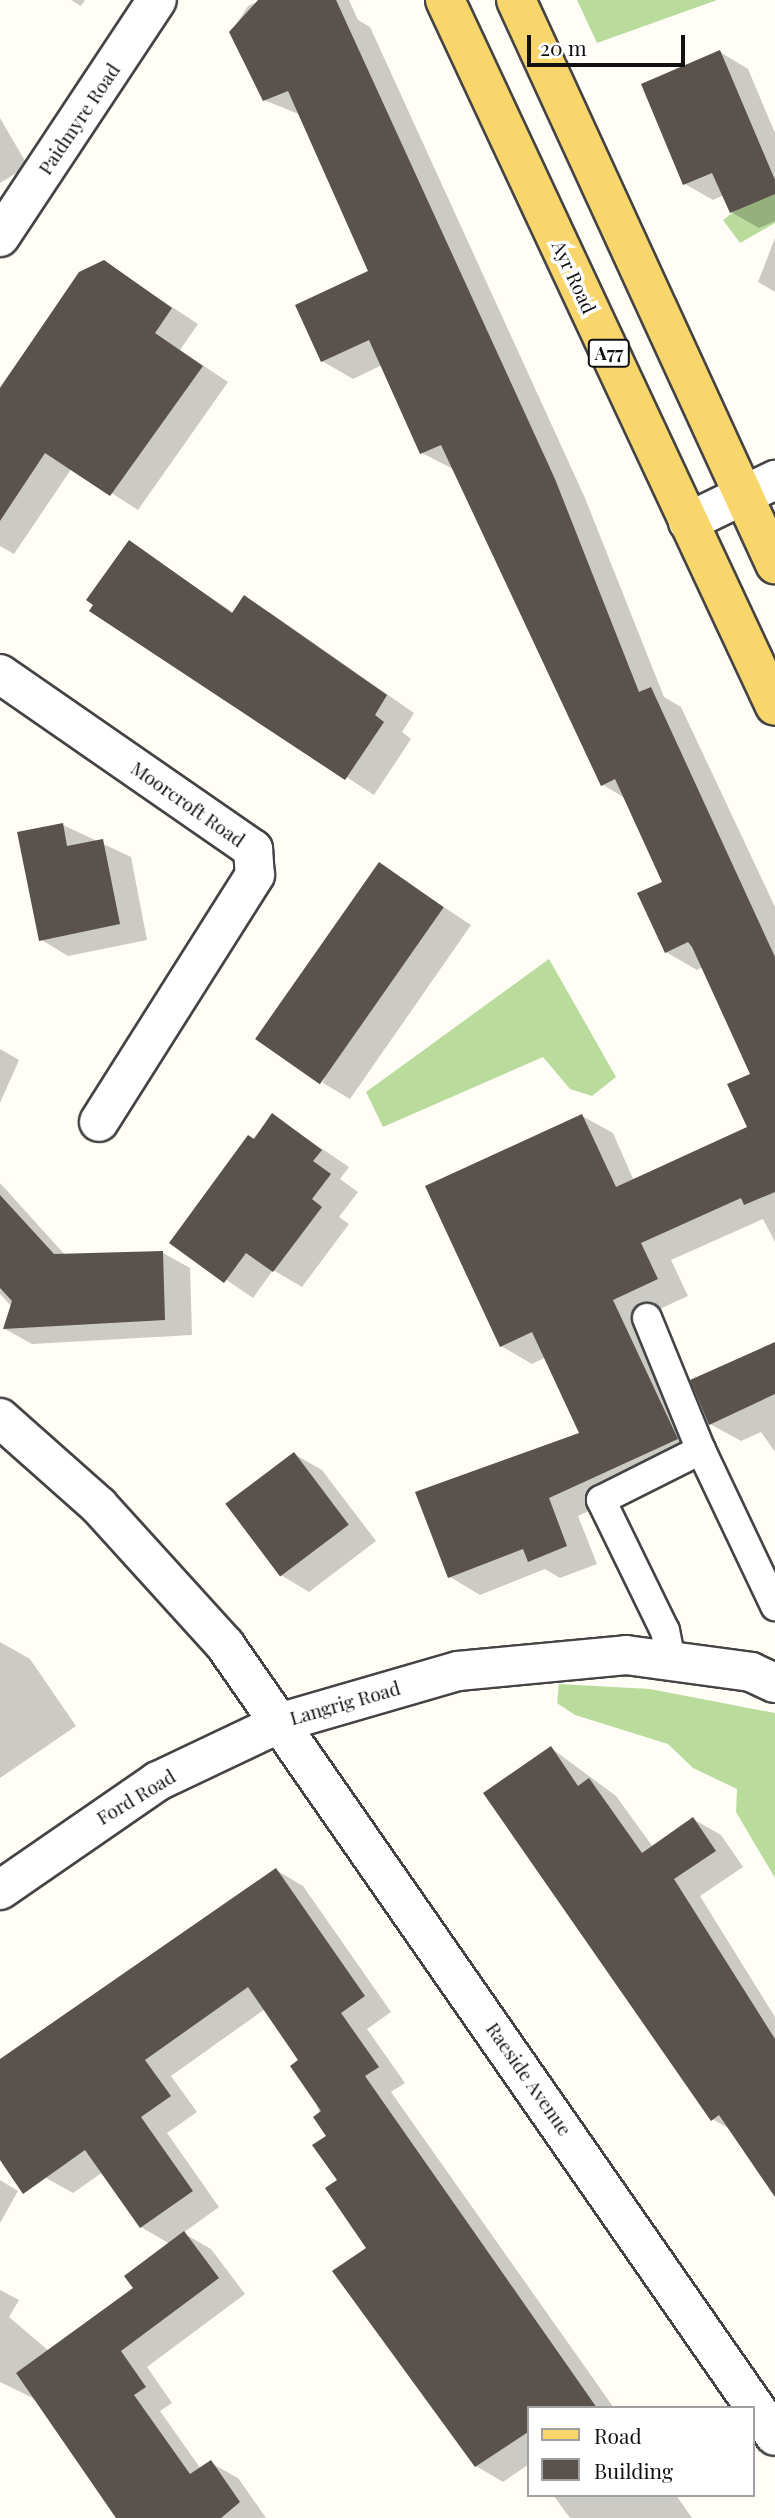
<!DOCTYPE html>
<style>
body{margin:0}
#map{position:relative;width:775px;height:2518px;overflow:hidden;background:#fffdf5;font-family:"Playfair Display",serif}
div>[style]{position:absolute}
.forest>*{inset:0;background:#b9dc9c}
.shadow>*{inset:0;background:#0003}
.building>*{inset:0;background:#5a524d;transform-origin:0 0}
.roads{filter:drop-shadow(2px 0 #444) drop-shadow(-2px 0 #444) drop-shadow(0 2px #444) drop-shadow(0 -2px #444)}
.service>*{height:28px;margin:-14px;padding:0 14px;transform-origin:14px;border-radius:14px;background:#fff}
.minor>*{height:38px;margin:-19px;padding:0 19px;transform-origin:19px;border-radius:19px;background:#fff}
.primary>*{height:38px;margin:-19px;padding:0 19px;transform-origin:19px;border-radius:19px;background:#f9d66b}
span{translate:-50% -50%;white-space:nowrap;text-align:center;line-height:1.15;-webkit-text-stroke:7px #fff;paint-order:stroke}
.shield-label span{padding:2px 5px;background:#fff;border:2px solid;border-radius:5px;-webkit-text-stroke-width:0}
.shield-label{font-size:18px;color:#111;font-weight:700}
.street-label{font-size:19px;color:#111}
.legend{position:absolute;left:527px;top:2406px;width:228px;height:91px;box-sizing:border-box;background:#fff;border:2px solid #a0a0a0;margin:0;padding:9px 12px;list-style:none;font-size:21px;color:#111}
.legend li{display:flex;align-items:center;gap:14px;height:35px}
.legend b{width:35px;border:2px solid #a0a0a0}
.scale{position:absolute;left:527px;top:35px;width:158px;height:32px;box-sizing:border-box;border:4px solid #111;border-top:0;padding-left:9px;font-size:21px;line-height:24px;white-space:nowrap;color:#111;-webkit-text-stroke:5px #fff;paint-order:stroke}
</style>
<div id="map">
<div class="forest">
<div style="clip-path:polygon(577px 0,717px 0,597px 43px)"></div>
<div style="clip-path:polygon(775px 181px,775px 223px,740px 243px,723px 220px)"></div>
<div style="clip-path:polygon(549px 959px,616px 1077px,592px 1096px,570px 1089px,543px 1057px,383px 1127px,366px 1092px)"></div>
<div style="clip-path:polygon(559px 1684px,650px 1689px,775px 1713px,775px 1878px,736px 1812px,737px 1789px,693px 1768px,668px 1744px,575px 1715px,557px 1703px)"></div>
</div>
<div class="shadow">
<div style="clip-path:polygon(71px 0,85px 0,81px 6px)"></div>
<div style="clip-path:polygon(262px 0,349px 0,358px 20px,370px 27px,585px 498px,664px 697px,681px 707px,775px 907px,775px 1242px,763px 1219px,671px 1260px,688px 1296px,642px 1317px,708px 1456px,578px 1516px,597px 1564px,560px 1578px,545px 1569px,480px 1595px,450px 1577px,581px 1434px,546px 1357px,532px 1364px,501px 1346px,582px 1116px,613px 1133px,634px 1181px,749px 1128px,753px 1075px,703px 967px,697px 970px,666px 952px,664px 883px,625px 798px,603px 785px,455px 470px,422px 453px,382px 365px,353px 379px,322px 361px,371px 272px,301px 115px,264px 100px,231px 32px,248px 6px)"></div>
<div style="clip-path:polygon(720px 52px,748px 69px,775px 133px,775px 221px,759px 228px,731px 212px,724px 195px,713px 200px,685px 184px)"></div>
<div style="clip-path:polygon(0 118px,28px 166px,0 183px)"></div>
<div style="clip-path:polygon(775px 238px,775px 292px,758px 282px)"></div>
<div style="clip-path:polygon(103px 262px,198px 324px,180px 350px,228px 382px,138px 510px,72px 468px,14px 554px,0 546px,0 387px,80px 273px)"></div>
<div style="clip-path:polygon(129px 542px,234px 613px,245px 598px,272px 614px,414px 713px,402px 732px,411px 739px,374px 795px,91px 610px)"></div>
<div style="clip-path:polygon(63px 825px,131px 857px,147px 940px,68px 956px,40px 939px)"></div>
<div style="clip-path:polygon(379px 864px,471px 925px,350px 1099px,323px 1083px)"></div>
<div style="clip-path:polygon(0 1049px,19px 1060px,0 1103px)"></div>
<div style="clip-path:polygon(272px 1115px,349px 1167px,340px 1179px,358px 1192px,339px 1217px,349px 1224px,302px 1287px,273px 1270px,253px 1298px,171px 1242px)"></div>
<div style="clip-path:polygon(0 1183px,66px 1256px,163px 1253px,190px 1268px,192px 1335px,32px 1344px,5px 1329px,12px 1307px,0 1294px)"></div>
<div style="clip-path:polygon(775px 1344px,775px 1452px,761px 1432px,741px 1441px,710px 1424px)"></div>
<div style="clip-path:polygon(294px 1454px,322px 1470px,376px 1541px,309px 1592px,281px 1575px)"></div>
<div style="clip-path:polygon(0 1642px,30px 1659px,76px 1726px,0 1778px)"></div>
<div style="clip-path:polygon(551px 1748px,616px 1796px,653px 1847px,693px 1819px,721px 1835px,743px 1867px,700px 1896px,775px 2017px,775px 2194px,732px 2130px,712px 2119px)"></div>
<div style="clip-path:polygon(276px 1870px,303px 1886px,391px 2012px,367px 2029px,405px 2083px,391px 2092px,614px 2408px,528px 2408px,528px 2465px,503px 2482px,476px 2466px,368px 2248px,301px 2061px,265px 2009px,171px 2076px,197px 2112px,167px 2133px,219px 2207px,183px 2233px,211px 2249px,245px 2294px,147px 2367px,172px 2403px,160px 2411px,201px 2469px,211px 2463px,238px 2478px,266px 2518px,116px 2518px,35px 2399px,0 2382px,0 2290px,19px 2300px,9px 2317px,49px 2351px,135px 2288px,170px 2244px,141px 2227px,103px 2172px,73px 2193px,46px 2178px,0 2112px,0 2061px)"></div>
<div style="clip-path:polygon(0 2180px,18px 2191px,0 2223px)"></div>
<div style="clip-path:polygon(553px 2495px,676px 2495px,692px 2518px,570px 2518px)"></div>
</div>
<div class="building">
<div style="clip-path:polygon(258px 0,336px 0,555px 479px,639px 692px,651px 687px,775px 957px,775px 1192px,744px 1205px,741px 1198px,641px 1243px,658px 1279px,613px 1300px,678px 1439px,549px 1498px,567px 1546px,528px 1562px,523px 1549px,448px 1578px,415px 1492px,579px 1433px,532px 1332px,500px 1347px,425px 1186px,582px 1114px,616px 1187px,747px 1127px,727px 1084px,750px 1074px,692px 947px,688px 942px,665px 953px,637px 893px,662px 882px,615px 779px,601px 786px,441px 445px,420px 454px,369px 340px,321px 362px,295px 305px,368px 271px,288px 91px,263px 101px,229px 32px)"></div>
<div style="clip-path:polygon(720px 50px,775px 180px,775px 194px,730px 213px,712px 173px,683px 185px,641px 84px)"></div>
<div style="clip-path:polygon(104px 260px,172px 308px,155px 333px,203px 366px,110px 496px,45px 453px,0 521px,0 388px,79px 272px)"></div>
<div style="clip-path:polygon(129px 540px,232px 613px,244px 595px,387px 695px,375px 715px,384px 722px,345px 780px,89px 611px,93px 605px,86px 600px)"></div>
<div style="clip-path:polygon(63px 823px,67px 846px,103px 839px,120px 924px,39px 941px,17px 832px)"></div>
<div style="left:379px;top:862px;width:79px;height:216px;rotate:35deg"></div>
<div style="clip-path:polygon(272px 1113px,322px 1150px,313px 1161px,331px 1174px,312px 1199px,322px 1207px,273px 1272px,246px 1253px,224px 1283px,169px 1243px,248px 1135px,254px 1139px)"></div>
<div style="clip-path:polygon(0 1195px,54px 1254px,163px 1251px,165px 1320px,3px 1329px,12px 1301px,0 1288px)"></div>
<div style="clip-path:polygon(775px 1342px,775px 1394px,709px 1425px,690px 1380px)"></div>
<div style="left:294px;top:1452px;width:91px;height:86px;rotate:53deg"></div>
<div style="clip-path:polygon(551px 1746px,578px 1786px,589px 1778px,642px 1853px,693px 1817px,716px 1851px,674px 1879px,775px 2039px,775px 2197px,719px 2115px,711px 2121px,483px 1793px)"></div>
<div style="clip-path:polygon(276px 1868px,365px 1996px,341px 2013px,379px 2067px,365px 2076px,597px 2408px,528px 2408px,528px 2432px,475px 2467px,332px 2271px,366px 2248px,325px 2188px,337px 2180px,312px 2145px,326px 2136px,313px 2117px,321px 2111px,290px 2066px,298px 2060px,248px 1987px,145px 2060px,171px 2096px,141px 2117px,193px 2191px,140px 2228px,85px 2150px,23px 2194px,0 2160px,0 2059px)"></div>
<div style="clip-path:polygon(184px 2231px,219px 2278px,121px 2351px,146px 2387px,134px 2395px,190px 2474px,211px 2460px,240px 2502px,221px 2518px,116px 2518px,16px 2373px,133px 2288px,124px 2276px)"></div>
</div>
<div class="roads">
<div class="service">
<div style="left:647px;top:1318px;width:143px;rotate:67.8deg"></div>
<div style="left:671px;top:1661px;width:31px;rotate:-101deg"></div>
<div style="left:665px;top:1631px;width:146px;rotate:-116deg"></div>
<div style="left:601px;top:1500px;width:112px;rotate:-26.6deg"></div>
<div style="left:701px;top:1450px;width:173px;rotate:64.6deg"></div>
</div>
<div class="minor">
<div style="left:0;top:237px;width:284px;rotate:-56.5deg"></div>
<div style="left:688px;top:522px;width:97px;rotate:-25.8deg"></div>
<div style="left:0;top:674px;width:308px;rotate:34.7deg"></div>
<div style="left:253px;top:849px;width:26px;rotate:86deg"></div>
<div style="left:255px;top:875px;width:292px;rotate:122.3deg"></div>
<div style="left:0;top:1418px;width:132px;rotate:41.6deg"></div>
<div style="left:99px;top:1506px;width:188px;rotate:47.8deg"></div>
<div style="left:225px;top:1645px;width:963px;rotate:55.19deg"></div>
<div style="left:0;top:1890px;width:192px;rotate:-34.6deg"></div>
<div style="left:158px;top:1781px;width:137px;rotate:-25.4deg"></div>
<div style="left:282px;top:1722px;width:183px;rotate:-16.2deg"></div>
<div style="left:458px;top:1671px;width:169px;rotate:-5.4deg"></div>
<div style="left:626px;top:1655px;width:126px;rotate:7.7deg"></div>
<div style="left:751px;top:1672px;width:26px;rotate:25deg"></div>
</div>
<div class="primary">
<div style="left:445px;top:0;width:779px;rotate:64.95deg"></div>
<div style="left:516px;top:0;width:621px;rotate:65.33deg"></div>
</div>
</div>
<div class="shield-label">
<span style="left:609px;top:353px">A77</span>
</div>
<div class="street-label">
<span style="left:79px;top:119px;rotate:-56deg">Paidmyre Road</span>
<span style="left:574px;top:277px;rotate:65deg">Ayr Road</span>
<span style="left:188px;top:804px;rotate:35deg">Moorcroft Road</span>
<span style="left:345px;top:1703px;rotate:-16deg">Langrig Road</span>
<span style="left:136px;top:1797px;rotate:-31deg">Ford Road</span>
<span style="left:529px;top:2079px;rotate:55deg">Raeside Avenue</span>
</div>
<ul class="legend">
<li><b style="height:9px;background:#f9d66b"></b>Road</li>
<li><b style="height:19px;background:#5a524d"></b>Building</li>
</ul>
<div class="scale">20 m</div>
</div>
